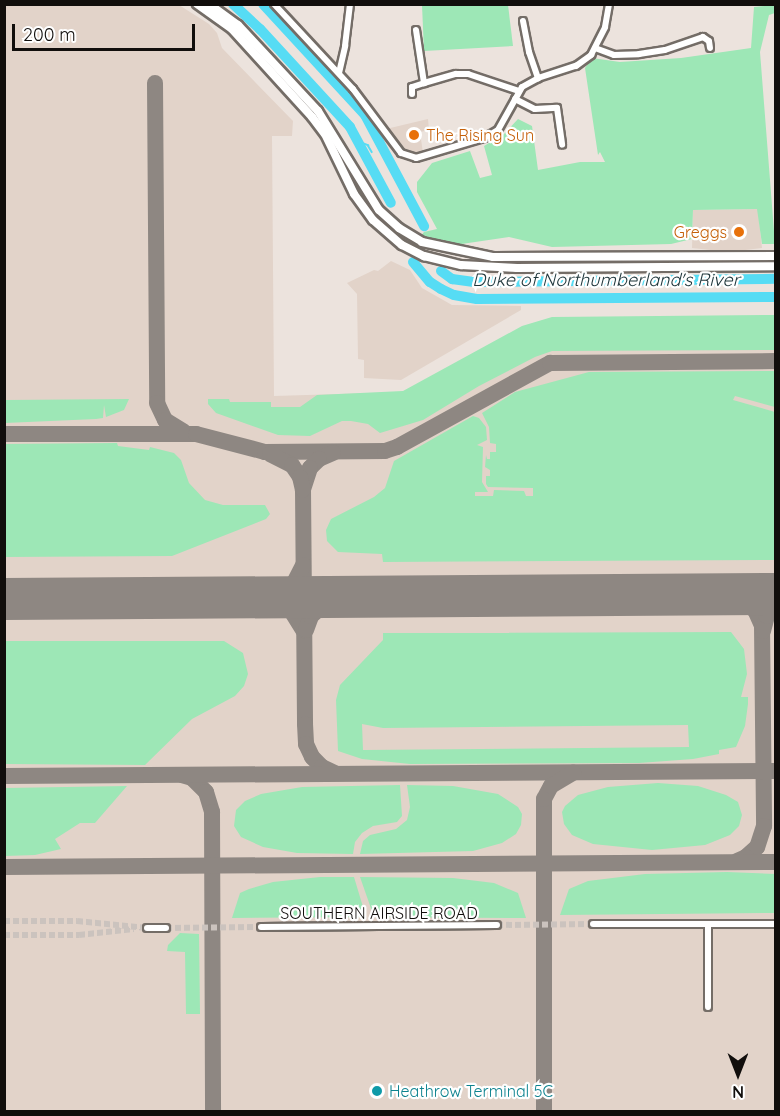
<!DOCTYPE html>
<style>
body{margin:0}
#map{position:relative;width:780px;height:1116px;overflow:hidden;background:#ece3dd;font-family:Quicksand,sans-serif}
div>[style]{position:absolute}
.built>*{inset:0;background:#e2d3c9}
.green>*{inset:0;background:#9de7b6}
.stream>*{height:1.5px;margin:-0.75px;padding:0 0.75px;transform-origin:0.75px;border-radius:0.75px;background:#56dcf4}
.river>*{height:10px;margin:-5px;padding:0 5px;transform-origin:5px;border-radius:5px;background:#56dcf4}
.taxiway>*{height:16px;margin:-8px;padding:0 8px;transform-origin:8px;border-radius:8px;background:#8e8782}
.runway>*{height:42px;margin:-21px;padding:0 21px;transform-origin:21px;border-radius:21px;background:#8e8782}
.street-tunnel>*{height:6px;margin-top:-3px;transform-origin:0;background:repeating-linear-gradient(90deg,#cbc3be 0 6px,transparent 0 9px)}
.roads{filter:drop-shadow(2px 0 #746d67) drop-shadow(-2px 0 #746d67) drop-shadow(0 2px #746d67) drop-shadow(0 -2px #746d67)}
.street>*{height:6px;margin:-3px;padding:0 3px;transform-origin:3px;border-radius:3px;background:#fff}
.secondary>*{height:8px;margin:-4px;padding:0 4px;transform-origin:4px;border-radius:4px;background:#fff}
.dots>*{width:16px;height:16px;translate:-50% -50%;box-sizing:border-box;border:3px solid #fff;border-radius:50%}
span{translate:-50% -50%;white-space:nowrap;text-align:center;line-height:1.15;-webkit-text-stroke:4.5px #fff;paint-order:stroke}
.food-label{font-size:16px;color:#c56008}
.left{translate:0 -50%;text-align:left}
.right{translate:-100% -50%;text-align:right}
.street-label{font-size:16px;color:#110e0c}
.culture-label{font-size:16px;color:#0d838f}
.water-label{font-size:18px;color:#21383d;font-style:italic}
.frame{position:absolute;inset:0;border:6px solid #110e0c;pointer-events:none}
.north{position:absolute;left:708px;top:1044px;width:60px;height:60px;-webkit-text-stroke:4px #fff;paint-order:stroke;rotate:180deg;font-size:16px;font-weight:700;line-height:24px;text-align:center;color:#110e0c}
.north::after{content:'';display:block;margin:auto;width:21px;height:27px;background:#110e0c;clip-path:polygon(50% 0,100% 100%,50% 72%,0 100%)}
.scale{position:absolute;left:12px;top:24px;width:183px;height:27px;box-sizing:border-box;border:3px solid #110e0c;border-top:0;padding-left:8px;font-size:18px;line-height:21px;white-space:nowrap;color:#110e0c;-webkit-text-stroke:4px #fff;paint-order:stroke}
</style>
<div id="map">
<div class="built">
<div style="clip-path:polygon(5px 5px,179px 5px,209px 24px,217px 33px,222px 48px,293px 121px,292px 136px,272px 136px,274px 396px,404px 392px,477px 354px,775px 318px,775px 1111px,5px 1112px)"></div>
<div style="clip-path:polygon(428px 119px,429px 130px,420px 132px,423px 153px,408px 154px,386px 129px)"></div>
<div style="clip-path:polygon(758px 209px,762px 248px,729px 252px,692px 248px,693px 210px)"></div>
<div style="clip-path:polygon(391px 261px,410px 270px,422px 288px,452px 305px,521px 306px,521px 310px,401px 380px,364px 378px,364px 360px,358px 359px,357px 294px,347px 283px,374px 270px,378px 271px)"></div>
</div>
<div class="green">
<div style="clip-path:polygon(422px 5px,508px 5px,513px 46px,424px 51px)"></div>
<div style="clip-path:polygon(775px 5px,775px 13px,769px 15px,760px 52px,775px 244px,762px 244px,757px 209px,693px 210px,692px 239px,671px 244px,552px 247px,509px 237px,448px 246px,421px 236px,424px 232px,437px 229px,417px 192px,417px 182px,432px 163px,470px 151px,480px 178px,492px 175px,484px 146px,504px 134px,518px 119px,532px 126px,538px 170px,580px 162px,605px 162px,600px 152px,598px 155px,585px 68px,592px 58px,620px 62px,681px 58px,751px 48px,754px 7px)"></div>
<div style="clip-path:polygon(775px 315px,775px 350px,552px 351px,535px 357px,479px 386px,423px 420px,380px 433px,368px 424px,351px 421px,342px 421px,310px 436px,278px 435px,216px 413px,208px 404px,208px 399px,229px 399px,230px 402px,271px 402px,271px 407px,300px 407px,317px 395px,403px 391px,522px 326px,552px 317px)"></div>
<div style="clip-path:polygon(775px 371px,775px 407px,735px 396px,733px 400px,775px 412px,775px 560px,383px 562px,382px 554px,338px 552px,327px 541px,326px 530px,331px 519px,374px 497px,385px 488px,394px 461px,473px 416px,479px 418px,486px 427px,487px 440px,477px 445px,483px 447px,482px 482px,488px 492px,475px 492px,475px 496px,493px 496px,494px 490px,524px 491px,526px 496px,533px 496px,533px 488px,488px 487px,486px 484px,486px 476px,490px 476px,490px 470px,485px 467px,486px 455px,487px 459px,490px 459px,490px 452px,496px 452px,496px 444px,490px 443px,489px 427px,482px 413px,515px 392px,589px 372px)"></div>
<div style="clip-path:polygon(129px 399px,124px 410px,106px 417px,104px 405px,103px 418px,96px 419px,5px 423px,5px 400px)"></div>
<div style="clip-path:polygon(117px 443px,118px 446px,149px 450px,150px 447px,174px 453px,181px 460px,189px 483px,205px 500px,223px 505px,265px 505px,270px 514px,266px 519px,172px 556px,5px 557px,5px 444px)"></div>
<div style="clip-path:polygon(evenodd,731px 632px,744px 649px,747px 674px,741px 697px,748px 697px,748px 704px,745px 726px,736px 747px,719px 750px,719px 754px,693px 759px,639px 763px,410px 764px,362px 759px,338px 751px,336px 700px,340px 685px,383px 640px,383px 633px,731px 632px,362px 724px,383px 728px,688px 725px,689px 747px,363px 750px,362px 724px)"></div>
<div style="clip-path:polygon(4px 641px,224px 641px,243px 653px,248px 674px,244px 686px,235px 696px,192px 719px,145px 765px,5px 764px)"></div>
<div style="clip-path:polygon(658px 783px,698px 786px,726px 795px,738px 802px,742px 815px,739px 826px,730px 835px,705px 845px,652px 850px,593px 844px,572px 835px,564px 824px,562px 812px,565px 806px,578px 795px,608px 787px)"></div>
<div style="clip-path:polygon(400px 785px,402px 816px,397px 822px,373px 826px,362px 833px,355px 842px,353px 854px,297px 853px,263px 847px,241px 837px,234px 826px,236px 810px,245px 801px,261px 794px,302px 787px)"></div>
<div style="clip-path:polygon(407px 785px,453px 786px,498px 794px,518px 807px,522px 814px,521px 825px,516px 834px,502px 843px,473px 851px,360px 854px,363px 841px,370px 835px,396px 829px,407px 820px,410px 807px)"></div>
<div style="clip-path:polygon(127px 786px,95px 823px,80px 823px,55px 839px,61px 849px,35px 855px,5px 856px,5px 788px)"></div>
<div style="clip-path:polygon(727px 872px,775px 874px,775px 913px,560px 915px,569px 889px,588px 881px,645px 874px)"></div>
<div style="clip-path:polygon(320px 877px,354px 877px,366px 917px,232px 918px,240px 893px,249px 889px,273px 882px)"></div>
<div style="clip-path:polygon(360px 877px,453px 878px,494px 883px,518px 893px,526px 918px,374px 917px)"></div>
<div style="clip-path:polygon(180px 933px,199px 934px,200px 1014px,186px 1014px,185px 952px,167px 951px,168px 945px)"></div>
</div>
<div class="stream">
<div style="left:360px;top:142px;width:9px;rotate:21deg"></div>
<div style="left:368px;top:145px;width:8px;rotate:60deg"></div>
</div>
<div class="river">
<div style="left:233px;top:4px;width:37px;rotate:43deg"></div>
<div style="left:260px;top:29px;width:133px;rotate:47.4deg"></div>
<div style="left:350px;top:127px;width:86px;rotate:61.7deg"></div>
<div style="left:263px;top:4px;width:151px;rotate:47.4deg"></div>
<div style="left:365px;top:115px;width:126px;rotate:62deg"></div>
<div style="left:413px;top:262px;width:26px;rotate:50deg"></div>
<div style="left:430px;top:282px;width:13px;rotate:32deg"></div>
<div style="left:441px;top:289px;width:14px;rotate:25deg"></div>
<div style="left:454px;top:295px;width:23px;rotate:10deg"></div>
<div style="left:477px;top:299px;width:299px;rotate:-0.4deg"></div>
<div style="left:441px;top:271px;width:14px;rotate:36deg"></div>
<div style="left:452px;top:279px;width:22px;rotate:8deg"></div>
<div style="left:474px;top:282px;width:302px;rotate:-0.6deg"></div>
</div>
<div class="taxiway">
<div style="left:155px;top:83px;width:320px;rotate:89.6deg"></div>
<div style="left:157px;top:403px;width:19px;rotate:65deg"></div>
<div style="left:165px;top:420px;width:22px;rotate:32deg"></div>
<div style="left:4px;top:434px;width:192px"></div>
<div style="left:196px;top:434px;width:71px;rotate:14.6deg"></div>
<div style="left:265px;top:452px;width:120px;rotate:-0.5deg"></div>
<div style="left:385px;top:451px;width:13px;rotate:-18deg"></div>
<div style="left:397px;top:447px;width:175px;rotate:-28.8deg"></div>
<div style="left:550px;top:363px;width:226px;rotate:-0.5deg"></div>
<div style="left:333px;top:453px;width:15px;rotate:157deg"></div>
<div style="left:319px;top:459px;width:13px;rotate:135deg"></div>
<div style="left:310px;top:468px;width:23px;rotate:108deg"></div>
<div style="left:303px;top:490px;width:234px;rotate:89.5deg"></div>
<div style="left:305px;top:724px;width:20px;rotate:87deg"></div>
<div style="left:306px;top:744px;width:14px;rotate:65deg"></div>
<div style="left:312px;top:757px;width:14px;rotate:45deg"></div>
<div style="left:322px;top:767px;width:14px;rotate:25deg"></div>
<div style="left:270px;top:454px;width:25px;rotate:27deg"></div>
<div style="left:292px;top:465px;width:14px;rotate:56deg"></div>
<div style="left:300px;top:477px;width:13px;rotate:77deg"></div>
<div style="left:696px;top:595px;width:35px;rotate:2deg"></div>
<div style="left:731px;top:596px;width:11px;rotate:22deg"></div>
<div style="left:741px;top:600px;width:17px;rotate:36deg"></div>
<div style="left:755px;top:610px;width:17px;rotate:66deg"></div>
<div style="left:762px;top:626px;width:200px;rotate:89.4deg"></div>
<div style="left:764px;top:826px;width:22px;rotate:108deg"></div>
<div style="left:757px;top:847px;width:15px;rotate:138deg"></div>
<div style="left:746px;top:857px;width:10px;rotate:156deg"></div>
<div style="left:233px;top:598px;width:45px;rotate:-5.1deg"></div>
<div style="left:278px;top:594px;width:19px;rotate:-35deg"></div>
<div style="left:294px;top:583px;width:20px;rotate:-63deg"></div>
<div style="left:263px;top:599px;width:17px;rotate:10deg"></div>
<div style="left:280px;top:602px;width:12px;rotate:35deg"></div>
<div style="left:290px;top:609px;width:25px;rotate:58deg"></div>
<div style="left:306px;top:630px;width:15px;rotate:-70deg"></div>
<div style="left:311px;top:616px;width:20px;rotate:-41deg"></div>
<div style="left:326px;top:603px;width:17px;rotate:-17deg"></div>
<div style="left:342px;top:598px;width:33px;rotate:-2deg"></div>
<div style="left:763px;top:631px;width:16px;rotate:-75deg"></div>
<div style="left:767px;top:616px;width:14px;rotate:-51deg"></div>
<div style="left:182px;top:775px;width:10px;rotate:17deg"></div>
<div style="left:192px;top:778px;width:20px;rotate:45deg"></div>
<div style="left:206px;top:792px;width:21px;rotate:73deg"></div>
<div style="left:212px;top:812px;width:300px;rotate:89.8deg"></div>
<div style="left:4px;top:776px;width:772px;rotate:-0.37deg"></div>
<div style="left:4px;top:867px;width:772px;rotate:-0.37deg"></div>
<div style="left:544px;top:1112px;width:313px;rotate:-90deg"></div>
<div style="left:544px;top:799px;width:15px;rotate:-62deg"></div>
<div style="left:551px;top:786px;width:26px;rotate:-31deg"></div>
</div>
<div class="runway">
<div style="left:4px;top:599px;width:772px;rotate:-0.37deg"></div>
</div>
<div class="street-tunnel">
<div style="left:4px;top:921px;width:73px"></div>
<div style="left:77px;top:921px;width:70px;rotate:5.7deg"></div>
<div style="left:497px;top:925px;width:96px;rotate:-0.6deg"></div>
<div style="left:166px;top:928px;width:95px;rotate:-0.6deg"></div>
<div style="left:4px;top:935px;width:75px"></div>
<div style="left:79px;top:935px;width:55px;rotate:-6.2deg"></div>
</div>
<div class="roads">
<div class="street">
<div style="left:274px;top:4px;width:116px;rotate:47.1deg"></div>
<div style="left:353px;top:89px;width:80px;rotate:53.1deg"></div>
<div style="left:401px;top:153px;width:16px;rotate:18deg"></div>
<div style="left:416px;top:158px;width:71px;rotate:-16.4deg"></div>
<div style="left:484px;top:138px;width:16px;rotate:-30deg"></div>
<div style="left:498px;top:130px;width:49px;rotate:-60.8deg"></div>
<div style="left:522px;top:87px;width:18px;rotate:-29deg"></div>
<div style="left:538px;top:78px;width:40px;rotate:-18deg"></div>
<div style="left:576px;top:66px;width:19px;rotate:-36deg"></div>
<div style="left:591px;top:55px;width:31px;rotate:-63deg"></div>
<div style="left:605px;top:27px;width:23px;rotate:-80deg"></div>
<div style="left:523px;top:21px;width:32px;rotate:79deg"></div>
<div style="left:529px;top:52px;width:28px;rotate:71deg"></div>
<div style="left:416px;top:30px;width:54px;rotate:81.4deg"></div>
<div style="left:424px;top:83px;width:33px;rotate:-16deg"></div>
<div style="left:456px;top:74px;width:12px"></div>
<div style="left:468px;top:74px;width:54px;rotate:18.4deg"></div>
<div style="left:595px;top:48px;width:20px;rotate:20deg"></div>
<div style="left:614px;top:55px;width:25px;rotate:-2deg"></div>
<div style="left:639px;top:54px;width:26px;rotate:-9deg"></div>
<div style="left:665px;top:50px;width:40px;rotate:-18.9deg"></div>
<div style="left:703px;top:37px;width:7px;rotate:34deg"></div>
<div style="left:709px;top:41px;width:7px;rotate:82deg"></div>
<div style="left:339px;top:73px;width:28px;rotate:-77deg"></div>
<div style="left:345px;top:46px;width:42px;rotate:-83.2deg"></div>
<div style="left:412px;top:94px;width:7px;rotate:-90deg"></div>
<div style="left:412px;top:87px;width:13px;rotate:-18deg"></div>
<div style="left:515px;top:99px;width:22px;rotate:27deg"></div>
<div style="left:535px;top:109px;width:22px;rotate:-3deg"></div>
<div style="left:557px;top:108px;width:37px;rotate:82deg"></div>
<div style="left:593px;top:924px;width:183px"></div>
<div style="left:261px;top:927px;width:236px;rotate:-0.5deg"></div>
<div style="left:147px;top:928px;width:19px"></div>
<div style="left:708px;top:1007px;width:81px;rotate:-90deg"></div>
</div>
<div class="secondary">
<div style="left:197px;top:4px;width:43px;rotate:35.5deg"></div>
<div style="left:232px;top:29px;width:119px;rotate:47.7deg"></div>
<div style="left:312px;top:117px;width:21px;rotate:53deg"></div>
<div style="left:325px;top:134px;width:67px;rotate:64.2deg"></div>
<div style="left:354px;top:194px;width:32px;rotate:54deg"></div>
<div style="left:373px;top:220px;width:38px;rotate:41deg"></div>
<div style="left:402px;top:245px;width:25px;rotate:27deg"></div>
<div style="left:424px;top:256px;width:38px;rotate:14deg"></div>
<div style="left:461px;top:265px;width:56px;rotate:3.1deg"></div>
<div style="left:517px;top:268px;width:259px;rotate:-0.4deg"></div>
<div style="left:209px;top:4px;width:36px;rotate:36deg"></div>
<div style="left:238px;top:25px;width:117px;rotate:47.1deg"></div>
<div style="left:318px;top:111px;width:116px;rotate:58.4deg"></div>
<div style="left:379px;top:210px;width:27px;rotate:42deg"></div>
<div style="left:399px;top:228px;width:27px;rotate:31deg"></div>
<div style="left:422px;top:242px;width:73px;rotate:11.9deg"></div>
<div style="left:493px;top:257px;width:283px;rotate:-0.2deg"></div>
</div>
</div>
<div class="dots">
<div style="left:414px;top:135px;background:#e8710a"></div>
<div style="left:739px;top:232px;background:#e8710a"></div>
<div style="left:377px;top:1091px;background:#0f9aa8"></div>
</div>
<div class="food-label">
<span class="left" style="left:426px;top:135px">The Rising Sun</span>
<span class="right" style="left:727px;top:232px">Greggs</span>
</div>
<div class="street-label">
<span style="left:379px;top:913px">SOUTHERN AIRSIDE ROAD</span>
</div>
<div class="culture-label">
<span class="left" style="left:389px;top:1091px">Heathrow Terminal 5C</span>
</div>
<div class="water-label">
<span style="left:606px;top:280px">Duke of Northumberland's River</span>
</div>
<div class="frame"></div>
<div class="north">N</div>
<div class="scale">200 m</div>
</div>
